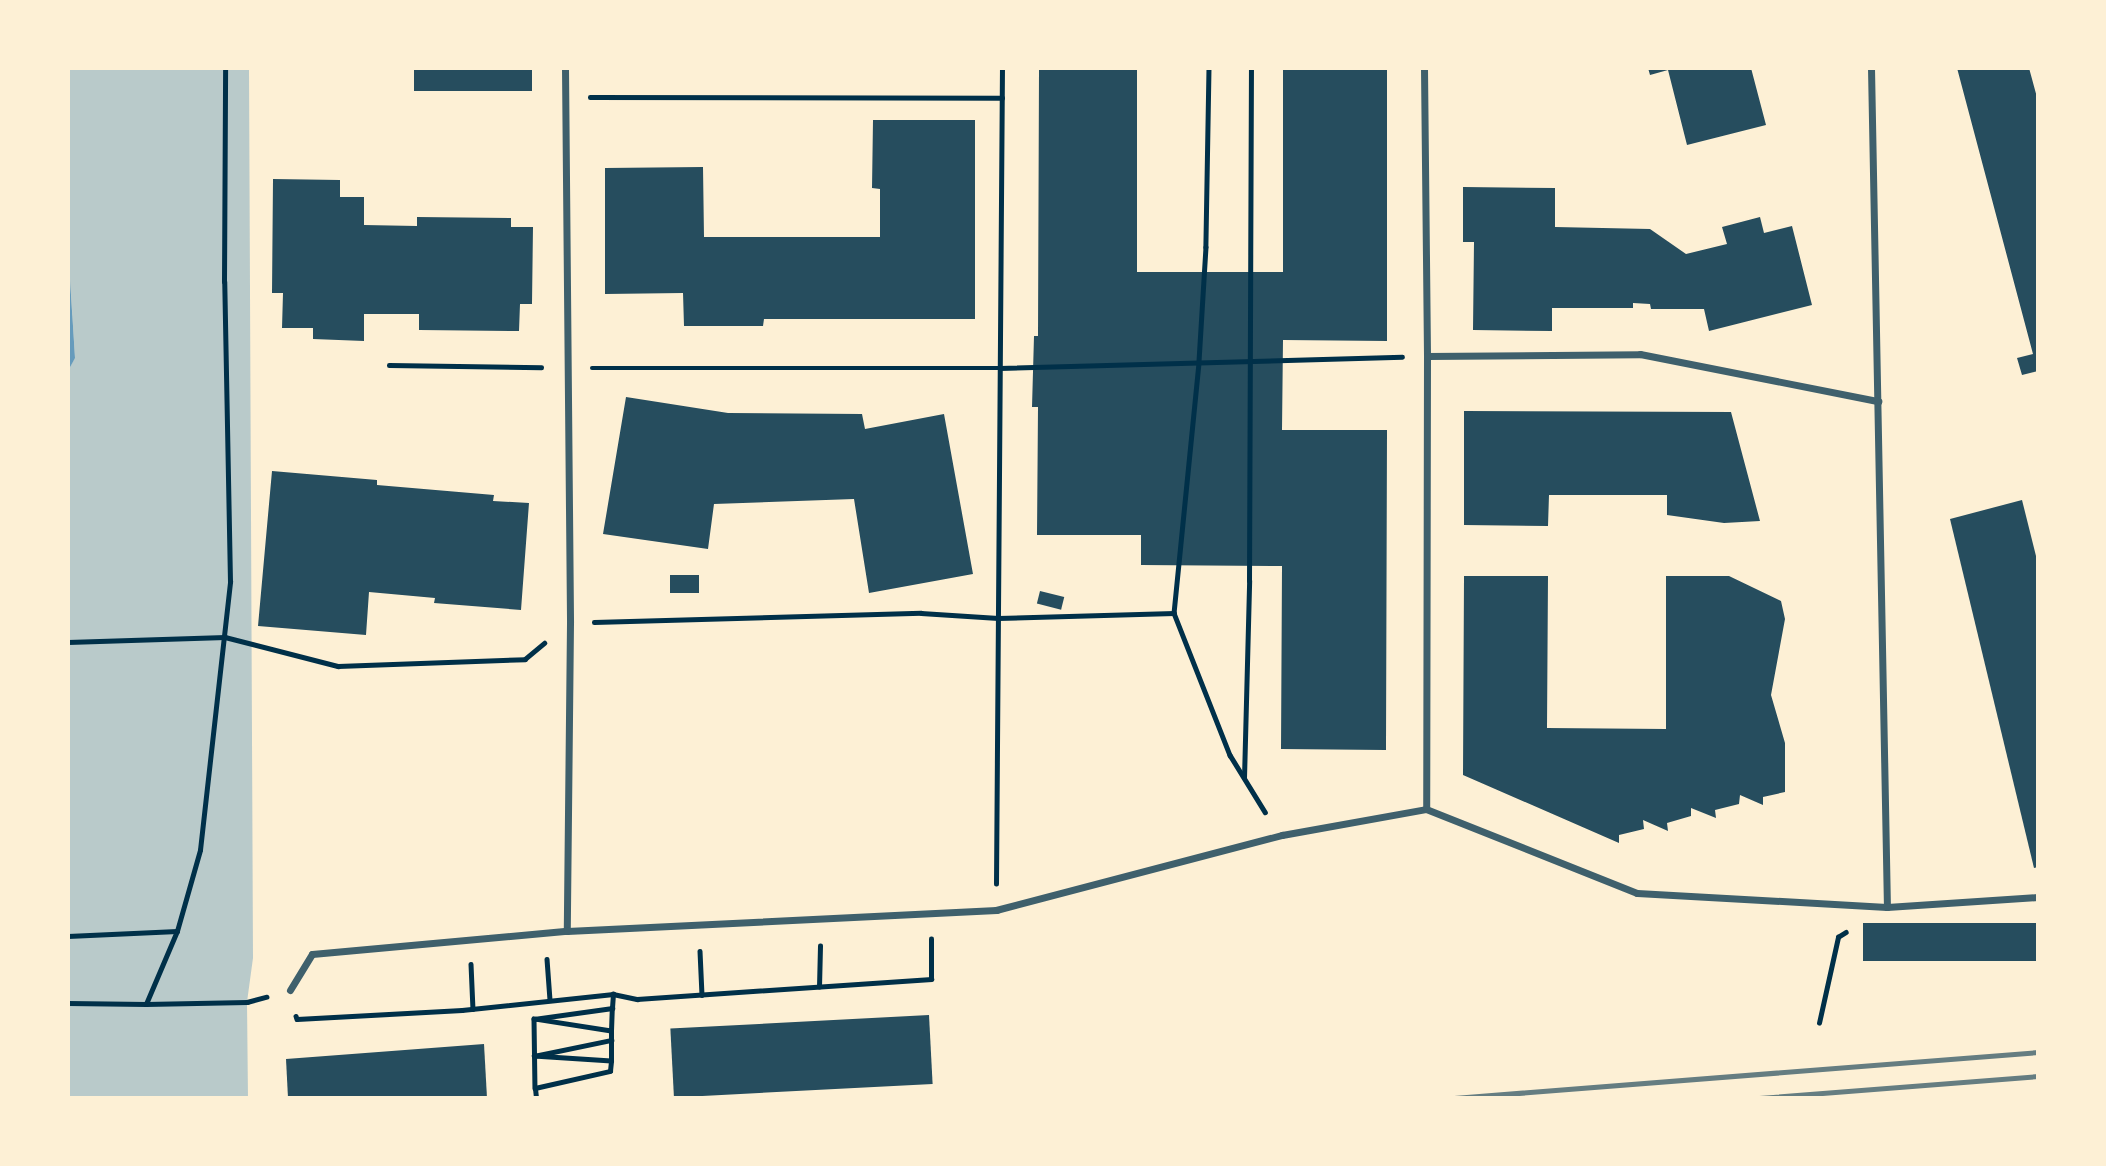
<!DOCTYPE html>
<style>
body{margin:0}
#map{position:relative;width:2106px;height:1166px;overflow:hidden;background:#fdf0d5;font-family:"Fira Sans Condensed",sans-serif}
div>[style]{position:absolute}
.green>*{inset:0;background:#b9caca}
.water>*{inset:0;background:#669bbc}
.building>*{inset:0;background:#264d5e;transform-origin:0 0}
.path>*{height:4.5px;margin:-2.25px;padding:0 2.25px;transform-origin:2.25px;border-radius:2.25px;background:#003049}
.minor>*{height:7px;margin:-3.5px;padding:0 3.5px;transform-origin:3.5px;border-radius:3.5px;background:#3f606c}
.rail>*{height:5px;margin:-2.5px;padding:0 2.5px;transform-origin:2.5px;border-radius:2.5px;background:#657d81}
span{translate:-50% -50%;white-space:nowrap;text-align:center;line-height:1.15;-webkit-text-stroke:7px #fdf0d5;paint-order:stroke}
.frame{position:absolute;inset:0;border:70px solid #fdf0d5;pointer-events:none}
</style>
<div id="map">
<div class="green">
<div style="clip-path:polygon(68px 68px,249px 68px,253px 958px,247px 1002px,248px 1098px,68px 1098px,68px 371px,75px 357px,68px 247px)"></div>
</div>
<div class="water">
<div style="clip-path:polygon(68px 247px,75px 358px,68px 371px)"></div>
</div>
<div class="building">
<div style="left:414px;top:68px;width:118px;height:23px"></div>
<div style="clip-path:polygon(1039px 68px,1137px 68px,1137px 272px,1283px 272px,1283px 68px,1387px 68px,1387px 341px,1283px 340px,1282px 430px,1387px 430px,1386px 750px,1281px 749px,1282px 566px,1141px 565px,1141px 535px,1037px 535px,1038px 407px,1032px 407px,1034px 336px,1038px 336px)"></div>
<div style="clip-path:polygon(1648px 68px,1751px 68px,1766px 125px,1687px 145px,1668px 70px,1650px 75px)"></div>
<div style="clip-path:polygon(1957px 68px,2029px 68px,2038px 101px,2038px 371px,2022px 375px,2017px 358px,2033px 354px)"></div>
<div style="clip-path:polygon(873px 120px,975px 120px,975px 319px,764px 319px,763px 326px,684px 326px,683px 293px,605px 294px,605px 168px,703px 167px,704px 237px,880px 237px,880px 189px,872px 188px)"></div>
<div style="clip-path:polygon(273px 179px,340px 180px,340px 197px,364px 197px,364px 225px,417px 226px,417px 217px,511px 218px,511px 227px,533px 227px,532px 304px,520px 304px,519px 331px,419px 330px,419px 314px,364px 314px,364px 341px,313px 339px,313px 328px,282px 328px,283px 293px,272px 293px)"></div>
<div style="clip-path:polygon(1463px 187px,1555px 188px,1555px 227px,1650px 229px,1686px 254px,1727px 244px,1722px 227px,1760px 217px,1764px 233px,1792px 226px,1812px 305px,1709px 331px,1704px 309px,1651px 309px,1650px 304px,1633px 303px,1633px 308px,1552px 308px,1552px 331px,1473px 330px,1474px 242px,1463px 242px)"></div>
<div style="clip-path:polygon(626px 397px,728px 413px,862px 414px,865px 429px,944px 414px,973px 574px,869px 593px,854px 499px,714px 504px,708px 549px,603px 534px)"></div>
<div style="clip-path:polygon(1464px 411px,1731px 412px,1760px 521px,1724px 523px,1667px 515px,1667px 495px,1549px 495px,1548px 526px,1464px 525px)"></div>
<div style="clip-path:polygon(272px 471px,377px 480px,377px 485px,494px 495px,493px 501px,529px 503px,521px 610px,434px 603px,435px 598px,369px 592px,366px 635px,258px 626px)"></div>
<div style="clip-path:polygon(2022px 500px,2038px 564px,2038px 867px,2034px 868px,1950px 519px)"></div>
<div style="left:670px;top:575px;width:29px;height:18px"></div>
<div style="clip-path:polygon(1464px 576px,1548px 576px,1547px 728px,1666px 729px,1666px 576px,1729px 576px,1781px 601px,1785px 619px,1771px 695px,1785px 743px,1785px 792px,1763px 797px,1763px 805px,1740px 795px,1739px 804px,1715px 810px,1716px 818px,1691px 808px,1691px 816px,1667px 823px,1668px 831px,1643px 820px,1644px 829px,1619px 835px,1619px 843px,1463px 775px)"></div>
<div style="left:1040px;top:591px;width:25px;height:13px;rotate:14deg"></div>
<div style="left:2038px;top:923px;width:38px;height:175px;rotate:90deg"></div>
<div style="left:929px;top:1015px;width:69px;height:259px;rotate:87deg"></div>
<div style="clip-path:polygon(484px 1044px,487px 1098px,288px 1098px,286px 1059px)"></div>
</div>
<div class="path">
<div style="left:1209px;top:68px;width:179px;rotate:91deg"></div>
<div style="left:1206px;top:247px;width:116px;rotate:93.5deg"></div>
<div style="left:1199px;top:363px;width:251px;rotate:95.7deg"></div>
<div style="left:1174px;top:613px;width:153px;rotate:68.5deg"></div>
<div style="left:1230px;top:755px;width:67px;rotate:58.4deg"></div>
<div style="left:590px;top:97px;width:412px;rotate:0.1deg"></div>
<div style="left:389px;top:365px;width:152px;rotate:0.8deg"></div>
<div style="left:592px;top:368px;width:408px"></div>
<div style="left:1000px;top:368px;width:402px;rotate:-1.6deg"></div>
<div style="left:594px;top:622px;width:327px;rotate:-1.6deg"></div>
<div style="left:921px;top:613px;width:77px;rotate:3.7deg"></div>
<div style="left:998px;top:618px;width:176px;rotate:-1.6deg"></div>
<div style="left:68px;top:642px;width:157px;rotate:-1.8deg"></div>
<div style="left:225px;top:637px;width:117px;rotate:14.4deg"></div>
<div style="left:338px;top:666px;width:187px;rotate:-2.1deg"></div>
<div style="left:525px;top:659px;width:25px;rotate:-40deg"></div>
<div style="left:1244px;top:778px;width:197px;rotate:-88.5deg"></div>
<div style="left:1249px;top:581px;width:513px;rotate:-89.78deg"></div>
<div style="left:996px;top:884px;width:816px;rotate:-89.58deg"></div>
<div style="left:68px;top:936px;width:109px;rotate:-2.6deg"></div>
<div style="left:700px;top:951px;width:44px;rotate:87.4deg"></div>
<div style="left:547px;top:959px;width:41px;rotate:85.8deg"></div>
<div style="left:471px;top:964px;width:45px;rotate:87.5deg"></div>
<div style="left:819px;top:987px;width:41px;rotate:-88.6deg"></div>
<div style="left:68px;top:1003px;width:78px;rotate:0.7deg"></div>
<div style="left:146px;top:1004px;width:79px;rotate:-67deg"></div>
<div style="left:177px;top:931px;width:84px;rotate:-74.1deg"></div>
<div style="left:200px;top:850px;width:270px;rotate:-83.6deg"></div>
<div style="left:230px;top:582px;width:300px;rotate:-91.1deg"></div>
<div style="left:224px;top:282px;width:214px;rotate:-89.7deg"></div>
<div style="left:146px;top:1004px;width:101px;rotate:-1.1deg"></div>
<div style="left:247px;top:1002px;width:20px;rotate:-15deg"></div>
<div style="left:296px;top:1016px;width:3px;rotate:72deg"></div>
<div style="left:297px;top:1019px;width:165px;rotate:-3.1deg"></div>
<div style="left:462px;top:1010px;width:152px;rotate:-6deg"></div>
<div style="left:613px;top:994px;width:25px;rotate:12deg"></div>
<div style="left:637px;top:999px;width:295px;rotate:-3.9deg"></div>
<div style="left:931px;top:979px;width:40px;rotate:-90deg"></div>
<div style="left:534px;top:1019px;width:69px;rotate:89.2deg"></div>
<div style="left:1819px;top:1023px;width:88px;rotate:-77.5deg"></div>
<div style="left:1838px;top:937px;width:9px;rotate:-32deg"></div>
<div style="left:611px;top:1031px;width:23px;rotate:-88deg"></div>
<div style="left:611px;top:1061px;width:21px;rotate:-90deg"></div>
<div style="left:536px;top:1098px;width:10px;rotate:-96deg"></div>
<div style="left:535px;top:1088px;width:77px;rotate:-12.8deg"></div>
<div style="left:610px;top:1071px;width:10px;rotate:-84deg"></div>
<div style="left:611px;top:1061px;width:77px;rotate:-176.3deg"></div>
<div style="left:534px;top:1056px;width:79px;rotate:-11.7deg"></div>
<div style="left:611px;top:1040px;width:9px;rotate:-90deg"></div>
<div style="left:611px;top:1031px;width:78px;rotate:-171.1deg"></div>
<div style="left:534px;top:1019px;width:79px;rotate:-8deg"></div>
<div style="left:612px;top:1008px;width:14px;rotate:-86deg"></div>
</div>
<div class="minor">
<div style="left:565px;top:68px;width:555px;rotate:89.48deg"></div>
<div style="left:570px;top:623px;width:308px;rotate:90.6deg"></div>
<div style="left:1424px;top:68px;width:288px;rotate:89.4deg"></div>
<div style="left:1427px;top:356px;width:453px;rotate:90.1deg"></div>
<div style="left:1871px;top:68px;width:839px;rotate:88.91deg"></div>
<div style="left:1427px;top:356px;width:213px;rotate:-0.5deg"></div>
<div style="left:1640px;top:354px;width:243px;rotate:11.2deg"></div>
<div style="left:290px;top:990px;width:42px;rotate:-58.6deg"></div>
<div style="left:312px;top:954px;width:256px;rotate:-5.2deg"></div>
<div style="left:567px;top:931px;width:430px;rotate:-2.8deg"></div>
<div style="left:996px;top:910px;width:296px;rotate:-14.7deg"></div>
<div style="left:1282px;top:835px;width:146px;rotate:-10.2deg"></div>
<div style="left:1426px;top:809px;width:227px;rotate:21.7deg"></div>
<div style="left:1637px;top:893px;width:250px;rotate:3.2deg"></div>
<div style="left:1887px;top:907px;width:151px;rotate:-3.8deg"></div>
</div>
<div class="rail">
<div style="left:1454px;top:1098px;width:586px;rotate:-4.5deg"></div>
<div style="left:1759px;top:1098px;width:280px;rotate:-4.5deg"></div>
</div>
<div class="frame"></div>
</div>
